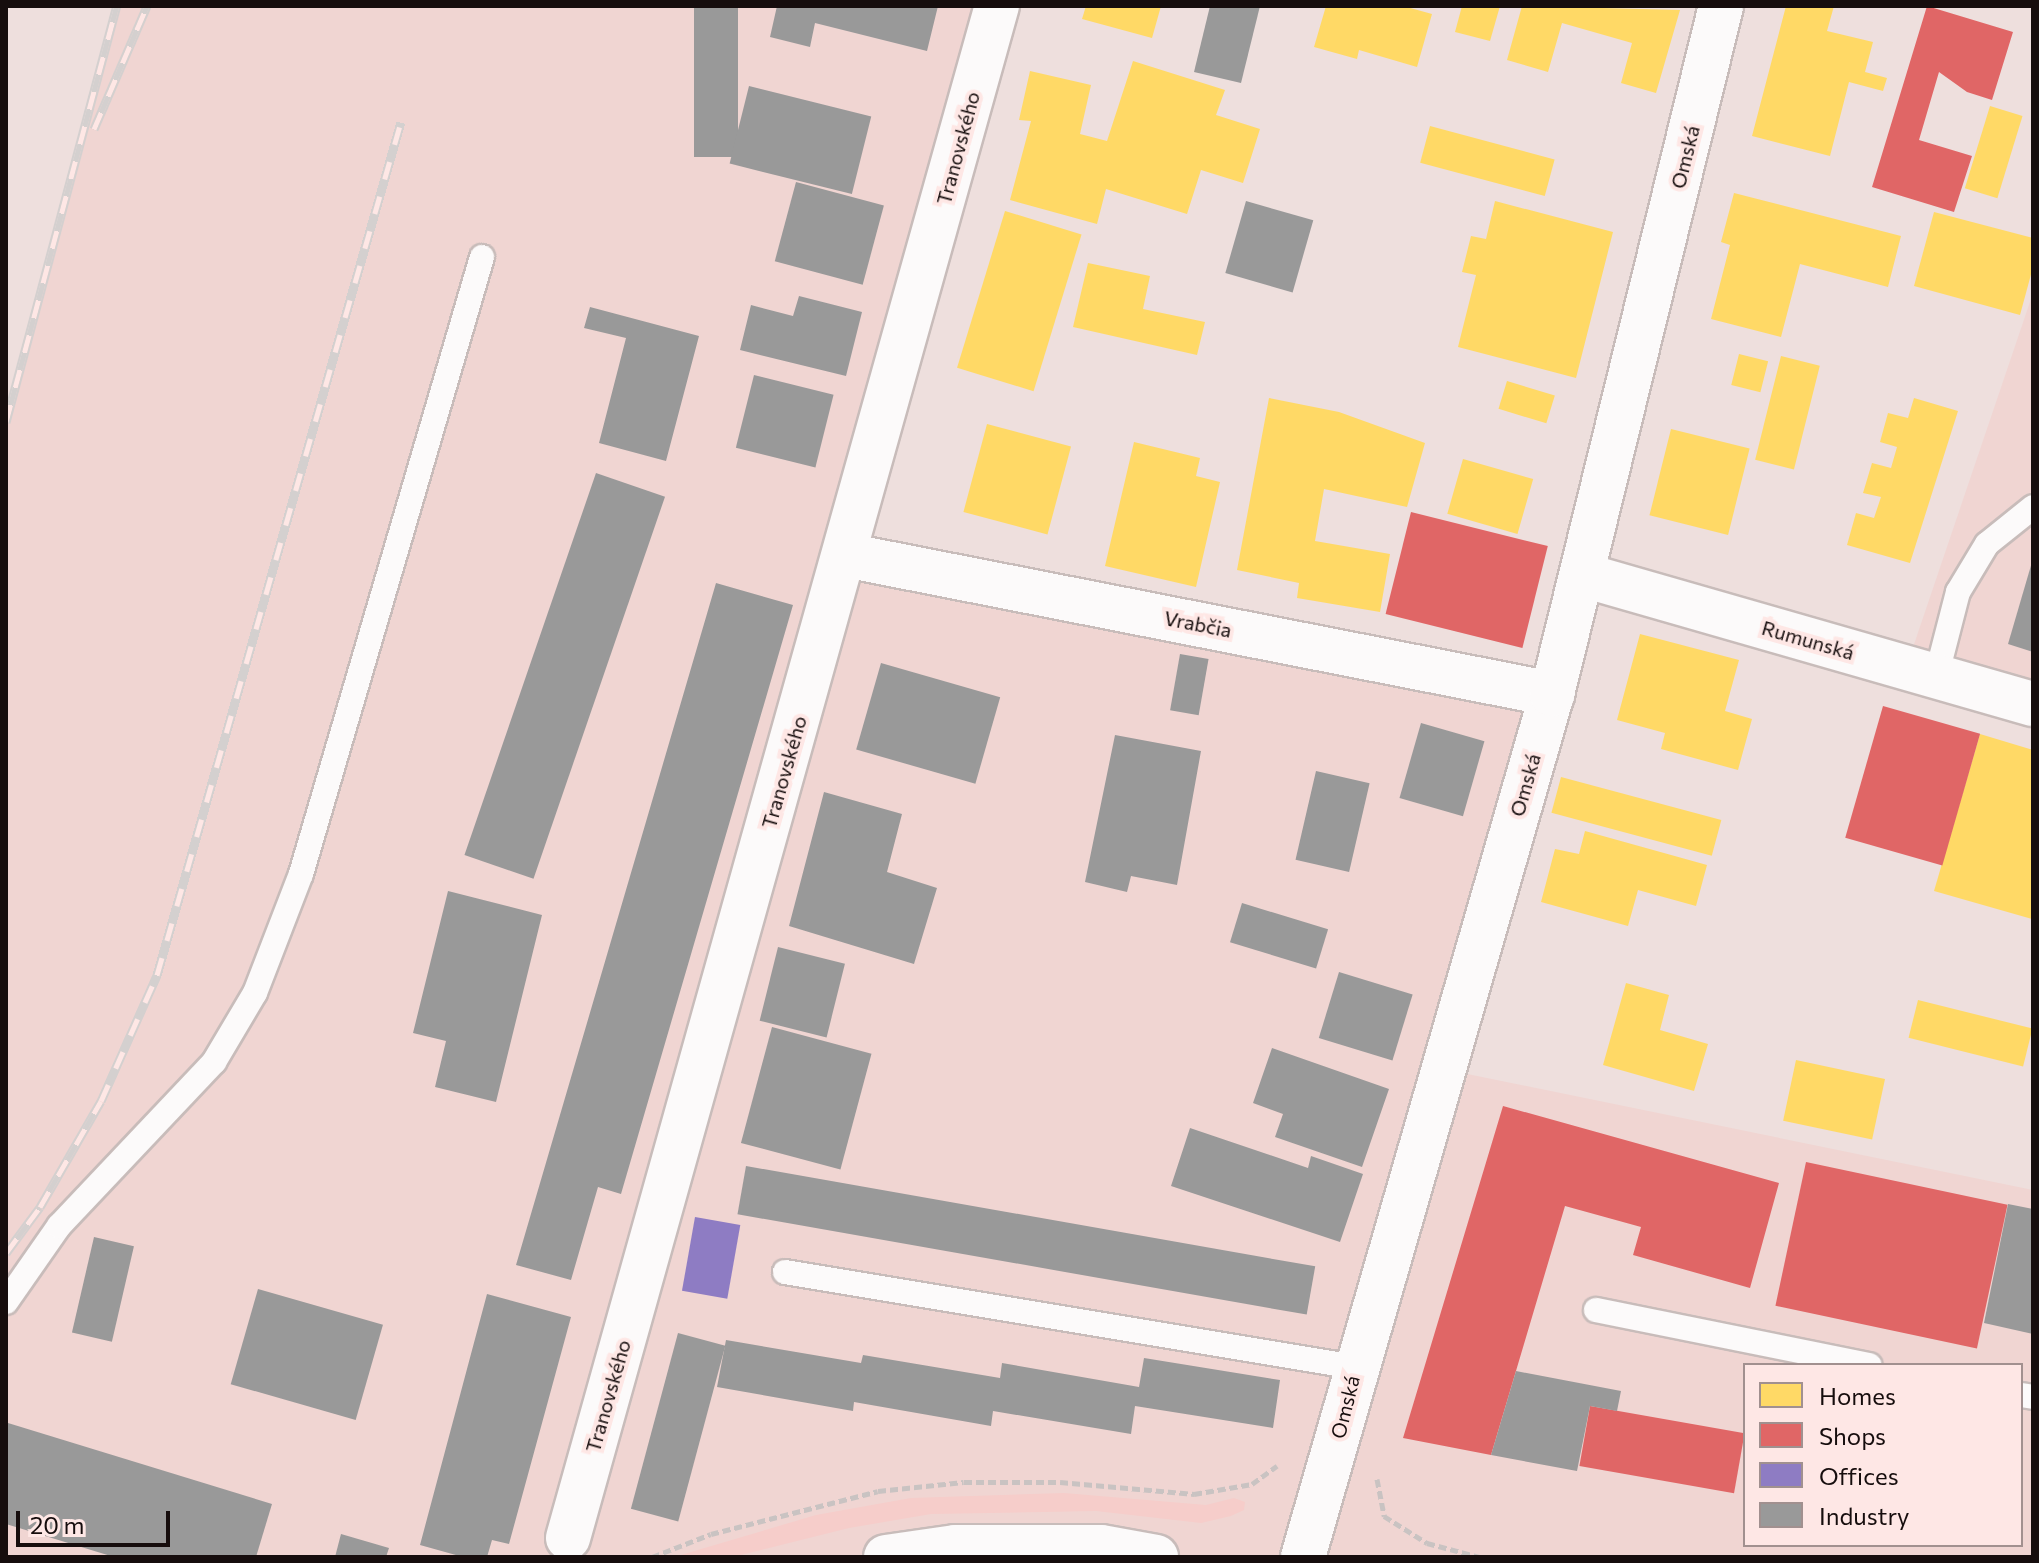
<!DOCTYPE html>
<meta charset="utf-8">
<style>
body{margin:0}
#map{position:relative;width:2039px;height:1563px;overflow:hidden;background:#eedfdd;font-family:Commissioner,sans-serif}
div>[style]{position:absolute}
.built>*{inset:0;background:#f0d5d2}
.green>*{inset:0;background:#f6cdca}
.homes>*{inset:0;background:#ffd966;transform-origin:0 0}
.shops>*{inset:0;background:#e06666;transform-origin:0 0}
.offices>*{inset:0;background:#8e7cc3;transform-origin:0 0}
.industry>*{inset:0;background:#999;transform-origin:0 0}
.path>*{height:5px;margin-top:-2.5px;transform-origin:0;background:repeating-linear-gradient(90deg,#c9c3c2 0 8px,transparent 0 12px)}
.roads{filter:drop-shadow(2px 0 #c8bcba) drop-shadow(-2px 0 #c8bcba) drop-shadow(0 2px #c8bcba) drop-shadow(0 -2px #c8bcba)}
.service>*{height:24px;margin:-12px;padding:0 12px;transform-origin:12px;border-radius:12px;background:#fcfafa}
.minor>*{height:44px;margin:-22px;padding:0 22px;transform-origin:22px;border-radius:22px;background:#fcfafa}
.tertiary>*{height:44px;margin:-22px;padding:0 22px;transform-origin:22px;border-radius:22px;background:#fcfafa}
.rail>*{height:9px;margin-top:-4.5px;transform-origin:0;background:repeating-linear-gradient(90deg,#fee7e5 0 18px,#d4d0cf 0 36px);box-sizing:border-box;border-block:2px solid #d4d0cf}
span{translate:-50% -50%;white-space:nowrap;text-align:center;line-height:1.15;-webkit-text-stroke:8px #fee7e5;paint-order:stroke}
.street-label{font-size:20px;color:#160d0d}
.frame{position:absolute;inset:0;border:8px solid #160d0d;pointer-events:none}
.legend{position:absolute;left:1743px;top:1363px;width:280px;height:184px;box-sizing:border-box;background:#fee7e5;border:2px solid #a1908f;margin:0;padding:10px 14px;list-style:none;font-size:24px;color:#160d0d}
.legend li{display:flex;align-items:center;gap:16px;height:40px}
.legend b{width:40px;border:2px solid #a1908f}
.scale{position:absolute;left:16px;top:1511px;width:154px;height:36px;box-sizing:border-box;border:4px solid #160d0d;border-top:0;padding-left:10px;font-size:24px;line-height:28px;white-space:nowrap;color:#160d0d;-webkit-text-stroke:6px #fee7e5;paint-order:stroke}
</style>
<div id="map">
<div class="built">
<div style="clip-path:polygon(evenodd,117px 6px,998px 6px,845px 555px,1552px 694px,1443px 1069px,2033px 1190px,2033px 1557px,6px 1557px,6px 417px,117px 6px,1745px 1365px,2021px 1365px,2021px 1545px,1745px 1545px,1745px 1365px)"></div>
<div style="clip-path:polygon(2033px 293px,2033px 704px,1906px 668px)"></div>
</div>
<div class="green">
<div style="clip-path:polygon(1064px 1493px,1206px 1505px,1234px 1498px,1245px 1502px,1244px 1510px,1231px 1516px,1201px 1523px,1096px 1511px,931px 1514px,849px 1528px,733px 1557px,674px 1557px,816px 1515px,911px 1498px)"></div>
</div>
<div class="homes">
<div style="clip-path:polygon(1086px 6px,1161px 6px,1152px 38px,1082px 19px)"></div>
<div style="clip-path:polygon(1326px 6px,1403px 6px,1432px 14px,1417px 67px,1359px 50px,1357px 59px,1314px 47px)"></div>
<div style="clip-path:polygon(1462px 6px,1500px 6px,1490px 41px,1455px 32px)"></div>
<div style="clip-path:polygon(1522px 6px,1680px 10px,1656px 93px,1621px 83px,1632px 43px,1562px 23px,1548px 72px,1507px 60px)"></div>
<div style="clip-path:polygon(1786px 6px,1834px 6px,1827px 31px,1873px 42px,1865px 72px,1887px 78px,1883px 91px,1849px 82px,1830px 156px,1752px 136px)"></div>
<div style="clip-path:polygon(1133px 61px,1225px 90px,1216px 115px,1260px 129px,1243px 183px,1201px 170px,1187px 214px,1106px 189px,1097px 224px,1010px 200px,1031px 121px,1019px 120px,1030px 71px,1091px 85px,1080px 134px,1107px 141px)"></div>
<div style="left:1990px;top:106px;width:34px;height:86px;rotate:17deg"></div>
<div style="left:1430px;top:126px;width:129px;height:38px;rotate:15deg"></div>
<div style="clip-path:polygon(1734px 193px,1901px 236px,1888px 287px,1800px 264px,1781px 337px,1711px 319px,1730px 245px,1721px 242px)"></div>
<div style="clip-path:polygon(1495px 201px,1613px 232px,1576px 378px,1458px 347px,1476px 275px,1462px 272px,1471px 236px,1486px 239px)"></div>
<div style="left:1005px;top:211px;width:80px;height:164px;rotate:17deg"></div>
<div style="clip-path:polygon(1934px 212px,2033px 238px,2033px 267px,2020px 315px,1914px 286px)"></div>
<div style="clip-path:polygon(1088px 263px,1150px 276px,1143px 309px,1205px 322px,1197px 355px,1073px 327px)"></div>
<div style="left:1739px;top:354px;width:30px;height:32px;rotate:14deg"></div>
<div style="left:1781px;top:356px;width:40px;height:107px;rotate:14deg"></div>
<div style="left:1507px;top:381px;width:50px;height:29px;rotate:17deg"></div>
<div style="clip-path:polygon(1269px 398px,1339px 412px,1425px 443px,1407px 507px,1324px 489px,1315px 541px,1390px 554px,1380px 612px,1297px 598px,1299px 583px,1237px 570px)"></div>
<div style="clip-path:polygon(1914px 398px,1958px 411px,1910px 563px,1847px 545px,1856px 513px,1874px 518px,1881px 497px,1863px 493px,1872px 463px,1891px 468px,1897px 447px,1880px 442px,1888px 413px,1908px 418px)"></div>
<div style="left:987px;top:424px;width:87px;height:91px;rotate:15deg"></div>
<div style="left:1671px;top:429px;width:81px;height:89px;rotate:14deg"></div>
<div style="clip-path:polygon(1134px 442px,1200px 458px,1196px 476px,1220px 482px,1196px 587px,1105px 566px)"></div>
<div style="left:1463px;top:459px;width:73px;height:57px;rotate:16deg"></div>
<div style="clip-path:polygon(1640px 634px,1739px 660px,1725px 711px,1752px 719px,1738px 770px,1661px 749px,1665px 733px,1617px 720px)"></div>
<div style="clip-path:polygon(1980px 734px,2033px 750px,2032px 919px,1934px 891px)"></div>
<div style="left:1561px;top:777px;width:166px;height:37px;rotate:15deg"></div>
<div style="clip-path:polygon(1585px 831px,1707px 865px,1696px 906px,1638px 890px,1628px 926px,1541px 902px,1555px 849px,1579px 854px)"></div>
<div style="clip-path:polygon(1626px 983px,1669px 995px,1660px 1030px,1708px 1044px,1694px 1091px,1603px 1065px)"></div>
<div style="left:1918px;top:1000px;width:118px;height:39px;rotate:14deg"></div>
<div style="left:1796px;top:1060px;width:91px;height:62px;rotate:12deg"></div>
</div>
<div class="shops">
<div style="clip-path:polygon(1927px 6px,2013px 32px,1992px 100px,1967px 92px,1939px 72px,1919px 140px,1972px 156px,1954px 212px,1872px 187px)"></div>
<div style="left:1411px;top:512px;width:141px;height:105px;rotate:14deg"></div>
<div style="left:1883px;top:706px;width:101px;height:137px;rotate:16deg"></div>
<div style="clip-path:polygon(1503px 1106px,1779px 1183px,1750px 1288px,1633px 1255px,1641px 1227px,1565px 1206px,1491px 1455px,1403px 1438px)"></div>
<div style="left:1806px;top:1162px;width:206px;height:147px;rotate:12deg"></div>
<div style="left:1590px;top:1406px;width:157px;height:61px;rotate:10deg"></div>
</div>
<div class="offices">
<div style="left:695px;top:1217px;width:46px;height:75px;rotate:10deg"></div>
</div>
<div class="industry">
<div style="left:694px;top:6px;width:44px;height:151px"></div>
<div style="clip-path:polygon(777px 6px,938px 6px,927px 51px,815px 23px,810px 47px,770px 37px)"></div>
<div style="clip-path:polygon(1210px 6px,1260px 6px,1241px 83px,1194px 72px)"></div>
<div style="left:749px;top:86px;width:126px;height:80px;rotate:14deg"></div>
<div style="left:796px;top:182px;width:91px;height:82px;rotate:15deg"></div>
<div style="left:1246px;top:201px;width:70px;height:75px;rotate:16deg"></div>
<div style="clip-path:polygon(799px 296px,862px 312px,846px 376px,740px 350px,751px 305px,793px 316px)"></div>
<div style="clip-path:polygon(590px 307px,699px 336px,666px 461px,599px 443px,626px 338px,584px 328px)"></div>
<div style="left:754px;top:375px;width:82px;height:75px;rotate:14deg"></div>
<div style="left:596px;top:473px;width:73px;height:404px;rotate:19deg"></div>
<div style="clip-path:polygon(2032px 562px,2033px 563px,2033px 652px,2008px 644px)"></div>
<div style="clip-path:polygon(716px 583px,793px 605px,621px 1194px,598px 1187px,571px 1280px,516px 1265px)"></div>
<div style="left:1180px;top:654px;width:29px;height:57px;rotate:10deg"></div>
<div style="left:881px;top:663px;width:124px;height:90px;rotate:16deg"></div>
<div style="left:1421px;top:723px;width:66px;height:78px;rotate:16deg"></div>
<div style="clip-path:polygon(1115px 735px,1201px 751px,1177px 885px,1131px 876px,1127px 892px,1085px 882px)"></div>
<div style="left:1316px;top:771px;width:55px;height:91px;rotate:13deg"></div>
<div style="clip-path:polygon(824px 792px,902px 814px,887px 872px,937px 888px,914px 964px,789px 926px)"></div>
<div style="clip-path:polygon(448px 891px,542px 915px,496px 1102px,435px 1087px,446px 1041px,413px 1033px)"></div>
<div style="left:1242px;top:903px;width:90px;height:41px;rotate:17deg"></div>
<div style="left:778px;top:947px;width:69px;height:76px;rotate:14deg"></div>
<div style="left:1339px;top:972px;width:77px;height:69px;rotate:17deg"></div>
<div style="left:772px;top:1027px;width:103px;height:120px;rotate:15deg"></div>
<div style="clip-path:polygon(1272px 1048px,1389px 1089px,1362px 1167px,1275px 1137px,1283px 1114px,1253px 1103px)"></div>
<div style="clip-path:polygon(1190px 1128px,1308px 1168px,1311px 1156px,1363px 1174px,1340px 1242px,1171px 1186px)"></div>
<div style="left:746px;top:1166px;width:578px;height:49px;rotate:10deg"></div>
<div style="clip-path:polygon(2008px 1204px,2033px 1209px,2033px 1334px,1984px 1323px)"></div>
<div style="left:94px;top:1237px;width:41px;height:98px;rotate:13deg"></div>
<div style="left:258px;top:1289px;width:130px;height:99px;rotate:16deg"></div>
<div style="clip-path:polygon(487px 1294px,571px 1317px,509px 1544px,492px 1540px,487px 1557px,463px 1557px,420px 1545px)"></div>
<div style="left:678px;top:1333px;width:49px;height:182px;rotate:15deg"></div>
<div style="clip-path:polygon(726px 1340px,861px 1363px,863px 1355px,1000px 1378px,1002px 1363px,1139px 1387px,1144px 1358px,1280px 1380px,1273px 1428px,1135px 1406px,1131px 1434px,993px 1411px,991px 1426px,854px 1402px,853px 1411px,717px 1387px)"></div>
<div style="clip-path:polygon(1516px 1371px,1621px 1391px,1617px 1411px,1590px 1406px,1577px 1471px,1491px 1455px)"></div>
<div style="clip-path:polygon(8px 1423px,272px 1504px,256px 1557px,114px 1557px,6px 1524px)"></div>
<div style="clip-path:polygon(341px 1534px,389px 1548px,386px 1557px,335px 1557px)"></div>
</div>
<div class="path">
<div style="left:1377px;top:1479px;width:38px;rotate:79deg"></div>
<div style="left:1384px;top:1516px;width:51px;rotate:32.1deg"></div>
<div style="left:1427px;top:1543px;width:55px;rotate:14.8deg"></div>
<div style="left:652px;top:1557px;width:63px;rotate:-21.3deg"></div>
<div style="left:711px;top:1534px;width:172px;rotate:-14.4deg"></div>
<div style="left:878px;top:1491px;width:86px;rotate:-6deg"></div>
<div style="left:964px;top:1482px;width:96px"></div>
<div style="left:1060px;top:1482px;width:135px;rotate:5.1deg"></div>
<div style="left:1194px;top:1494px;width:59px;rotate:-9.8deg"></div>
<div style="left:1252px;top:1484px;width:31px;rotate:-36deg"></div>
</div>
<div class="roads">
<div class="service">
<div style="left:1936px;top:677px;width:88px;rotate:-75.5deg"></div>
<div style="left:1958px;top:592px;width:56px;rotate:-58.9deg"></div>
<div style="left:1987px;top:544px;width:59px;rotate:-38.8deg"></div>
<div style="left:785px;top:1272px;width:578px;rotate:9.46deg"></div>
<div style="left:6px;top:1302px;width:93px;rotate:-55.1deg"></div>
<div style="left:59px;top:1226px;width:226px;rotate:-46.6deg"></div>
<div style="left:214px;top:1062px;width:80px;rotate:-59.3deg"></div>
<div style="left:255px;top:993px;width:128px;rotate:-68.9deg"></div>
<div style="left:301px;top:874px;width:643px;rotate:-73.65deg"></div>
<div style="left:1596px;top:1310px;width:279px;rotate:11.4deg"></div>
<div style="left:2021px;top:1395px;width:12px;rotate:9deg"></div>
</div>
<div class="minor">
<div style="left:845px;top:555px;width:721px;rotate:11.12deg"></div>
<div style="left:1583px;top:575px;width:468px;rotate:16deg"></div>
<div style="left:568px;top:1538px;width:1591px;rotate:-74.36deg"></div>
<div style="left:1303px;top:1557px;width:898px;rotate:-73.91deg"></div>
<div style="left:1552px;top:694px;width:708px;rotate:-76.2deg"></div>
</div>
<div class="tertiary">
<div style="left:886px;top:1557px;width:70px;rotate:-8.2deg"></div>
<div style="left:955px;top:1547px;width:146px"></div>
<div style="left:1101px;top:1547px;width:56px;rotate:10.3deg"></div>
</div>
</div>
<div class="rail">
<div style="left:94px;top:129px;width:134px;rotate:-66.7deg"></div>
<div style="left:6px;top:422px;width:431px;rotate:-75.1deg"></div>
<div style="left:6px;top:1253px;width:57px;rotate:-53.5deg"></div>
<div style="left:40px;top:1207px;width:122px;rotate:-60.1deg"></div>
<div style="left:101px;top:1101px;width:138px;rotate:-66deg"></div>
<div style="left:157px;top:975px;width:887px;rotate:-74.04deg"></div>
</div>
<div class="street-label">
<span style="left:958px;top:148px;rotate:-75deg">Tranovského</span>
<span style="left:1685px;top:157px;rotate:-76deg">Omská</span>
<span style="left:1198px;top:624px;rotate:11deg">Vrabčia</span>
<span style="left:1808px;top:640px;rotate:16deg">Rumunská</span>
<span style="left:784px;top:772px;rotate:-74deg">Tranovského</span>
<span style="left:1525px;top:785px;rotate:-74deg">Omská</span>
<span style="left:608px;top:1396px;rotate:-74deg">Tranovského</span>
<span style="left:1345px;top:1407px;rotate:-76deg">Omská</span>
</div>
<div class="frame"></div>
<ul class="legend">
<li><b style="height:22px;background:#ffd966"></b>Homes</li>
<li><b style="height:22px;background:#e06666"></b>Shops</li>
<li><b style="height:22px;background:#8e7cc3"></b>Offices</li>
<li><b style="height:22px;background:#999"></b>Industry</li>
</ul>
<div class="scale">20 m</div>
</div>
